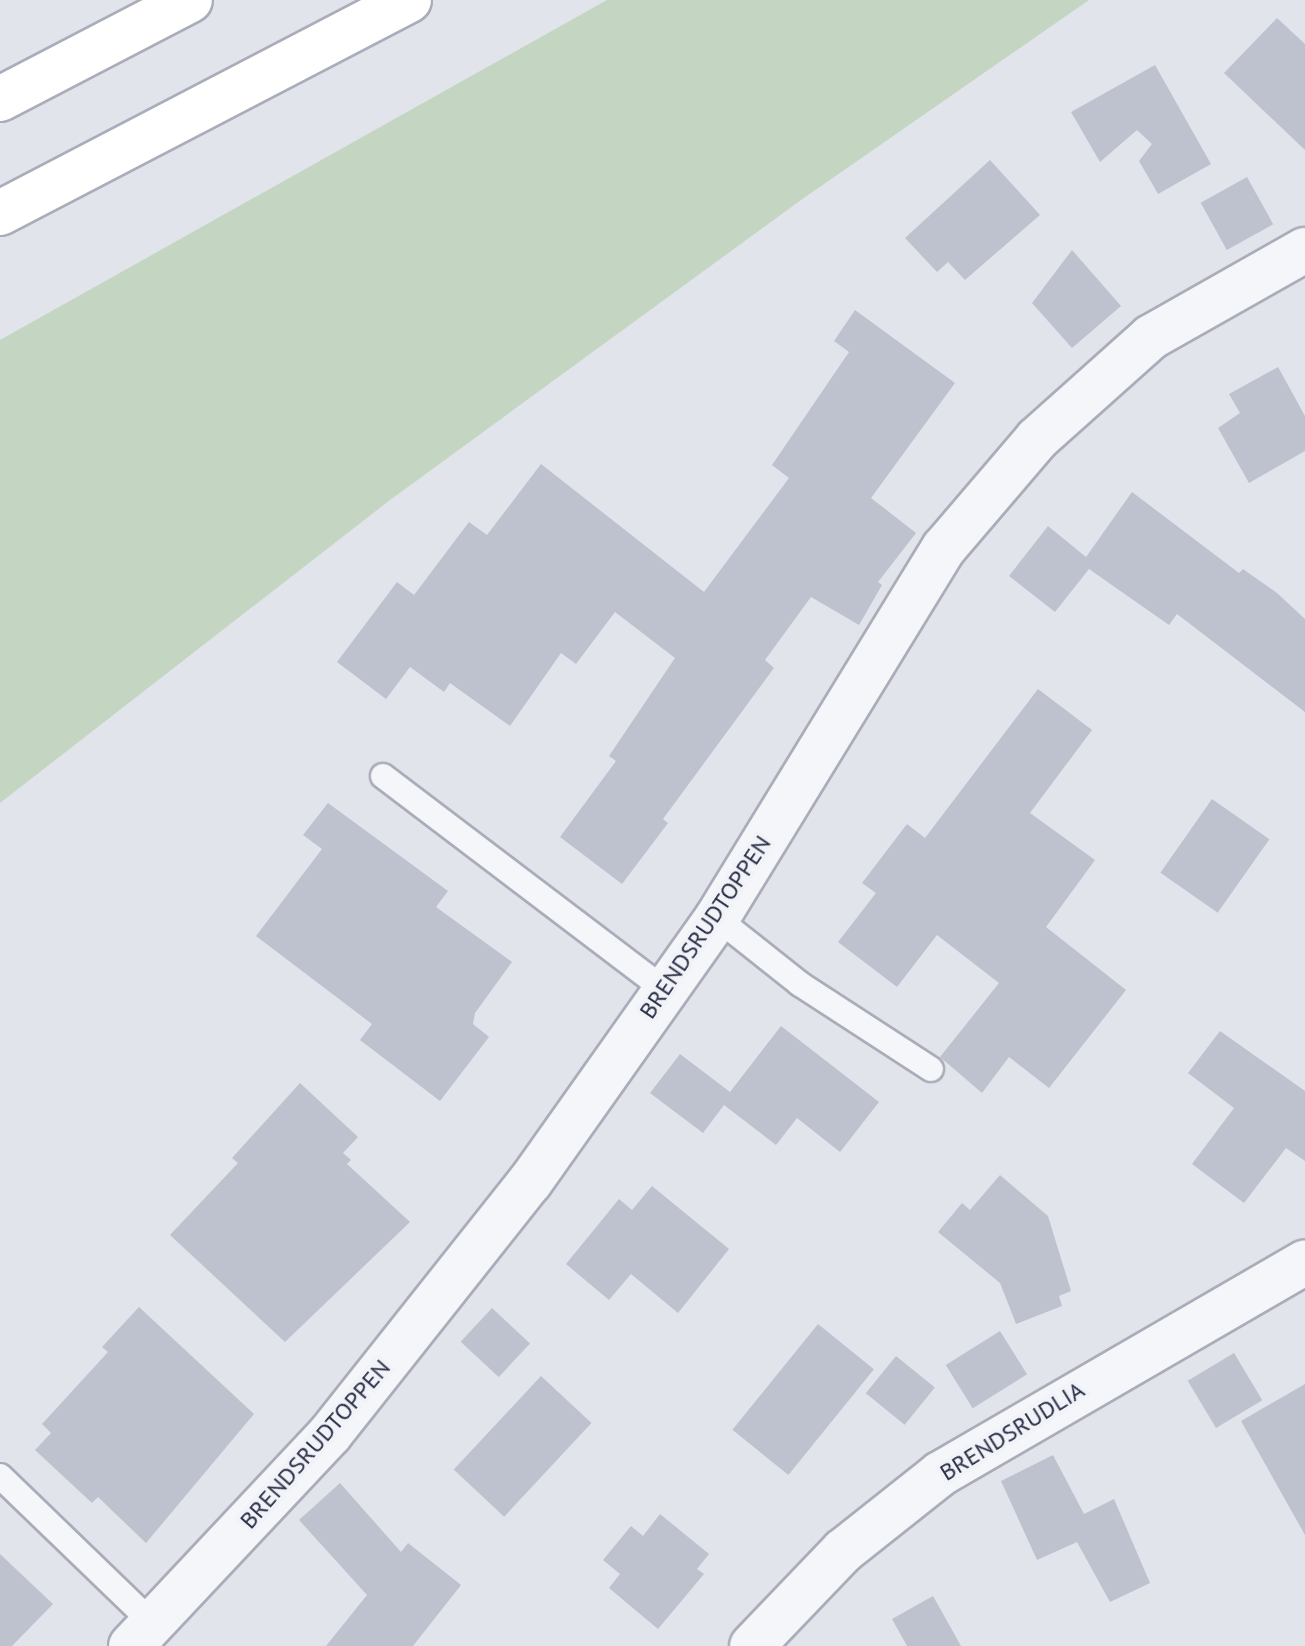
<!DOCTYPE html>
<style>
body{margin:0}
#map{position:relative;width:1305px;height:1646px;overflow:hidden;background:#e1e4eb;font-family:"PT Sans",sans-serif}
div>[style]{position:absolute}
.green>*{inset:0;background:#c4d6c2}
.building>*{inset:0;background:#bec2cf;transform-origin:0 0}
.roads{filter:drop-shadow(2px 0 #aaadb9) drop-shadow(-2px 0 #aaadb9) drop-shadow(0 2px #aaadb9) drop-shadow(0 -2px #aaadb9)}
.lane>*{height:24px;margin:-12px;padding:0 12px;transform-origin:12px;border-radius:12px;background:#f5f6f9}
.street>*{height:44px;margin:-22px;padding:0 22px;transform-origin:22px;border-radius:22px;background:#f5f6f9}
.highway>*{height:44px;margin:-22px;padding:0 22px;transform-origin:22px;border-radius:22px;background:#fff}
span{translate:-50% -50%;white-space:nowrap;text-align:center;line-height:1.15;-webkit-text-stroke:8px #f1f3f8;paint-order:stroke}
.street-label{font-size:24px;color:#282e45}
</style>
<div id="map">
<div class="green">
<div style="clip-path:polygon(607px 0,1089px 0,801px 200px,390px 500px,0 803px,0 340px)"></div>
</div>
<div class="building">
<div style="clip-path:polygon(1277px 18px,1305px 44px,1305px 150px,1224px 73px)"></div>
<div style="clip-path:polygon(1155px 65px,1211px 164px,1158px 194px,1139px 161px,1152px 144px,1137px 130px,1100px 162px,1071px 112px)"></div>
<div style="clip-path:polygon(990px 160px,1040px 215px,965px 280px,948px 262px,937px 272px,905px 238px)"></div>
<div style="left:1247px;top:177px;width:54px;height:53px;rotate:61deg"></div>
<div style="clip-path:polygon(1072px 250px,1121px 306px,1072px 348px,1032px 303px)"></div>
<div style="clip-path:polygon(855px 310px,955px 383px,871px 498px,916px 533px,878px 582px,882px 585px,859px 625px,811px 597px,765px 660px,774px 668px,663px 819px,668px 823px,622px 884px,560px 837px,616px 761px,609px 756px,675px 658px,615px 612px,576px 664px,561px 653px,510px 726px,450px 683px,444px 692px,410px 667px,386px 699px,337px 662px,397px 582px,414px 595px,469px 522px,487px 535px,541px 464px,704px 592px,789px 478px,772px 465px,849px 352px,834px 341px)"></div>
<div style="clip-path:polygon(1278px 367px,1305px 416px,1305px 451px,1249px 483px,1218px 428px,1240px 413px,1229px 394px)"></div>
<div style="clip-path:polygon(1132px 492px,1239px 573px,1243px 569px,1277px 593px,1305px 619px,1305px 712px,1177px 614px,1169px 625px,1089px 569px,1055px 612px,1009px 576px,1048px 526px,1086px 557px)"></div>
<div style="clip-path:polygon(1038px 689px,1092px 730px,1030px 813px,1095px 860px,1046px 927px,1126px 990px,1049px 1088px,1009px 1057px,982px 1093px,940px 1057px,999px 983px,937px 935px,897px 987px,838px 942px,876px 893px,862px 883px,907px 824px,925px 838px)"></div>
<div style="left:1212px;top:799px;width:70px;height:90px;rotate:35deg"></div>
<div style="clip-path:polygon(328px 803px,448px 891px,436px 907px,512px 962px,475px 1013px,473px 1024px,489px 1037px,440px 1101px,360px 1040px,372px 1024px,256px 936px,322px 849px,303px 835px)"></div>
<div style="clip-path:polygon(781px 1026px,879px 1102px,840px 1152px,797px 1118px,776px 1145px,724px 1105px,703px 1133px,650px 1093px,680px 1054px,730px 1092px)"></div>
<div style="clip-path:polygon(1220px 1031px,1305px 1091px,1305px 1161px,1286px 1148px,1244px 1203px,1192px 1164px,1234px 1108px,1188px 1073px)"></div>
<div style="clip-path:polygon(300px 1083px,358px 1137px,343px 1153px,351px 1160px,347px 1164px,410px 1222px,285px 1342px,170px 1235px,238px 1163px,232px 1158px)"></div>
<div style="clip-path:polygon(1000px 1175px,1048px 1216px,1071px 1291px,1059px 1296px,1062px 1306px,1016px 1324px,1000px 1283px,938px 1232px,962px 1203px,970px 1210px)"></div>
<div style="clip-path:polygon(652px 1186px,729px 1249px,678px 1313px,631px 1274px,609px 1300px,566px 1264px,619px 1199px,632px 1210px)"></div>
<div style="clip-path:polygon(139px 1307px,254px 1414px,146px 1543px,98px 1497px,92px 1503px,35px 1450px,51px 1433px,42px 1424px,108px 1352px,102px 1347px)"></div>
<div style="left:492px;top:1308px;width:52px;height:46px;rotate:43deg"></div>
<div style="left:818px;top:1324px;width:72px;height:136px;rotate:39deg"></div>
<div style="left:1000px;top:1331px;width:51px;height:64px;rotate:58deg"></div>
<div style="left:1234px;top:1353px;width:55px;height:54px;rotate:59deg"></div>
<div style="left:896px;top:1356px;width:50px;height:48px;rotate:39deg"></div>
<div style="left:541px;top:1376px;width:69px;height:128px;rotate:43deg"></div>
<div style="clip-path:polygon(1305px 1384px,1305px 1535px,1241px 1421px)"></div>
<div style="clip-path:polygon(1053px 1455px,1084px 1514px,1114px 1499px,1150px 1583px,1110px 1602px,1077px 1542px,1037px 1560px,1001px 1481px)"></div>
<div style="clip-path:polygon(340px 1483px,401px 1552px,408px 1543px,461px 1585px,413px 1646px,326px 1646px,367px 1595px,299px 1520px)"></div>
<div style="clip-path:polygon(660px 1514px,709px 1554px,697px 1569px,704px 1574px,658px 1629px,609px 1588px,620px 1574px,603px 1560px,631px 1526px,643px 1536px)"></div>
<div style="clip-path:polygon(0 1554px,53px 1604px,12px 1646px,0 1646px)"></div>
<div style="clip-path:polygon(933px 1596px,961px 1646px,907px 1646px,892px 1619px)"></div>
</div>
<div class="roads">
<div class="lane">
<div style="left:383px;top:776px;width:353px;rotate:37.2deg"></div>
<div style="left:717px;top:918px;width:106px;rotate:38.5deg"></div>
<div style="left:800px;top:984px;width:156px;rotate:33deg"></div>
<div style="left:0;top:1476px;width:213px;rotate:44deg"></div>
</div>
<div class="street">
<div style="left:131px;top:1646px;width:291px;rotate:-46.8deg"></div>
<div style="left:330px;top:1434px;width:322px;rotate:-51.6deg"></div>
<div style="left:530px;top:1182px;width:324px;rotate:-54.7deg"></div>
<div style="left:717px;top:918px;width:434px;rotate:-58.5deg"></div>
<div style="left:944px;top:548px;width:143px;rotate:-49.5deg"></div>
<div style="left:1037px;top:439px;width:153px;rotate:-41.8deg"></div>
<div style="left:1151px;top:337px;width:177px;rotate:-29.5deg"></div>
<div style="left:752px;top:1646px;width:132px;rotate:-46.2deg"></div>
<div style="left:843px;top:1551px;width:124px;rotate:-38.4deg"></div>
<div style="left:940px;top:1474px;width:422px;rotate:-30.1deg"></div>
</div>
<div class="highway">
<div style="left:0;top:99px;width:214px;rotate:-27.5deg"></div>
<div style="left:0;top:213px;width:461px;rotate:-27.5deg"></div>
</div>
</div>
<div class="street-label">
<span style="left:705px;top:927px;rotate:-56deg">BRENDSRUDTOPPEN</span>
<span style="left:1012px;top:1431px;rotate:-32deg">BRENDSRUDLIA</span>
<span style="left:315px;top:1444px;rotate:-49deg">BRENDSRUDTOPPEN</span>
</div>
</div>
